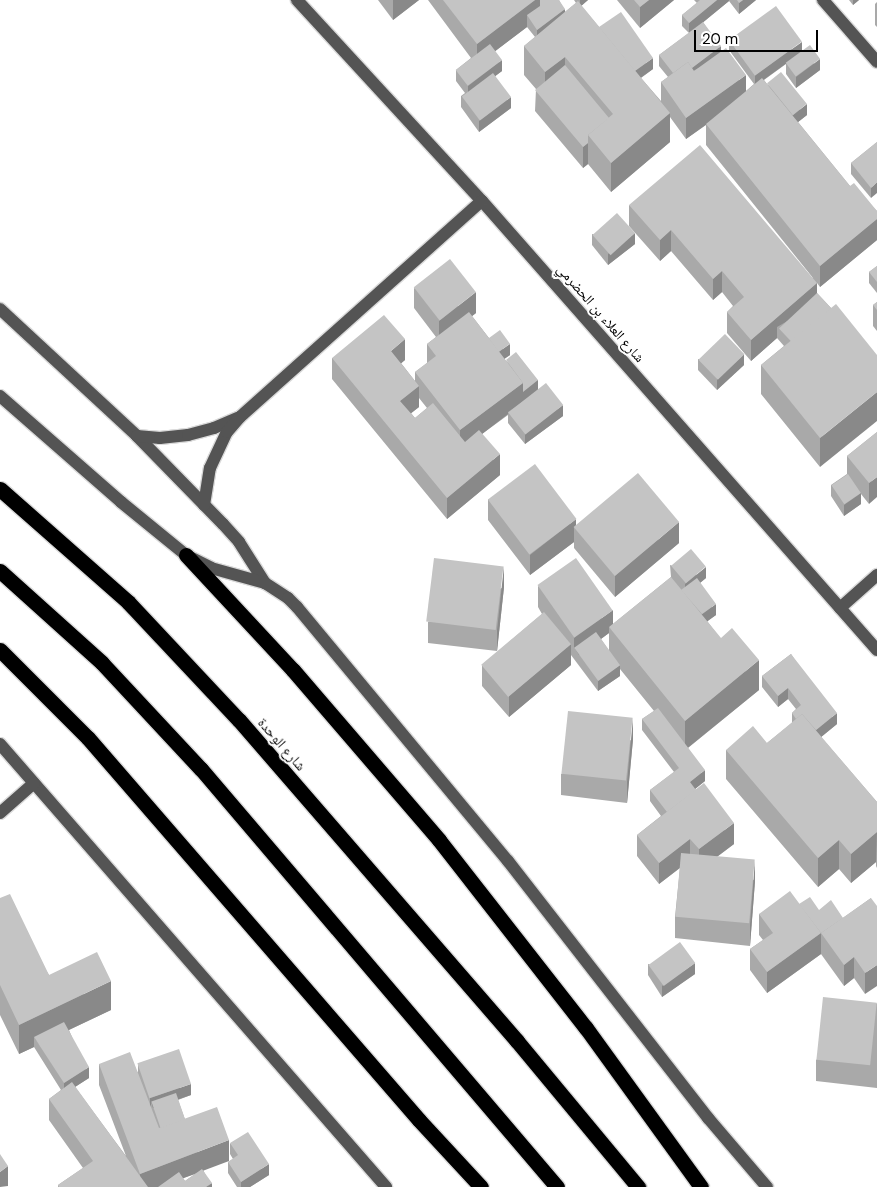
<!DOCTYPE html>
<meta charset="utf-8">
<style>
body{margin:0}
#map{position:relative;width:877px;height:1187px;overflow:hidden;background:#fff;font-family:"DM Sans","Noto Naskh Arabic",sans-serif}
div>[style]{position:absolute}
.roads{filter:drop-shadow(1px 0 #dbdbdb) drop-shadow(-1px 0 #dbdbdb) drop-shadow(0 1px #dbdbdb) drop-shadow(0 -1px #dbdbdb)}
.minor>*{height:12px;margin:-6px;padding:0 6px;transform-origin:6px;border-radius:6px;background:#545454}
.highway>*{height:15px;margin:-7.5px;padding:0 7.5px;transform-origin:7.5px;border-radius:7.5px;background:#000}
.wall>*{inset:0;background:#a9a9a9}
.shaded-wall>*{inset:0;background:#898989}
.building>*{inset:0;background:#c4c4c4;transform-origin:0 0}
span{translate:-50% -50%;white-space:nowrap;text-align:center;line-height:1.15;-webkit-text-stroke:4px #fff;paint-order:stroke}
.street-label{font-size:14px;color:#000}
.scale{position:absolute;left:694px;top:30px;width:124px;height:22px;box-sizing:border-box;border:2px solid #000;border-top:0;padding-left:6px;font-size:15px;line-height:18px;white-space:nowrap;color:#000;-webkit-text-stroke:4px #fff;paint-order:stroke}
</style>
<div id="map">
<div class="roads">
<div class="minor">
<div style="left:297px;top:0;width:273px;rotate:47.4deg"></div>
<div style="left:482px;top:201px;width:598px;rotate:48.66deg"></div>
<div style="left:823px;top:0;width:82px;rotate:48.9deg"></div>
<div style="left:0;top:309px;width:187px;rotate:42.8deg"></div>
<div style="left:137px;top:436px;width:123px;rotate:45.7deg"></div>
<div style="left:223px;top:524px;width:24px;rotate:48deg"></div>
<div style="left:239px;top:542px;width:49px;rotate:57.6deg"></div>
<div style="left:0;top:396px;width:161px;rotate:41.2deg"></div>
<div style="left:121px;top:502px;width:84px;rotate:39.2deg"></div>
<div style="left:186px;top:555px;width:28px;rotate:27deg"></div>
<div style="left:211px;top:568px;width:56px;rotate:15.5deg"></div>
<div style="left:265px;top:583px;width:27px;rotate:33deg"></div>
<div style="left:288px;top:598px;width:13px;rotate:45deg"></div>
<div style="left:297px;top:607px;width:330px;rotate:50.3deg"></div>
<div style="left:508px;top:861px;width:326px;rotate:52.1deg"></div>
<div style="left:708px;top:1118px;width:91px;rotate:49.5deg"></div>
<div style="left:137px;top:436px;width:23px;rotate:5deg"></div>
<div style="left:160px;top:438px;width:28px;rotate:-6deg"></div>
<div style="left:188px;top:435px;width:27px;rotate:-15deg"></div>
<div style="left:214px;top:428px;width:26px;rotate:-23deg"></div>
<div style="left:204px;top:505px;width:37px;rotate:-81deg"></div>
<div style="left:210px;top:468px;width:40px;rotate:-65deg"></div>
<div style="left:227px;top:432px;width:20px;rotate:-49deg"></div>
<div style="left:240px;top:417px;width:324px;rotate:-41.8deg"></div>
<div style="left:840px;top:608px;width:50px;rotate:-41.7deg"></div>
<div style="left:0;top:744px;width:588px;rotate:48.93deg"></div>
<div style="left:0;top:813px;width:45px;rotate:-41.4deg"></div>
</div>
<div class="highway">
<div style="left:0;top:489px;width:171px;rotate:41.4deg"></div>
<div style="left:128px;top:602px;width:162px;rotate:46.8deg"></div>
<div style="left:239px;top:720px;width:425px;rotate:49.1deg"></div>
<div style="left:517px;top:1041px;width:190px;rotate:50.3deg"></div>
<div style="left:186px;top:555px;width:157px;rotate:47.1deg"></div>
<div style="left:293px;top:670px;width:224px;rotate:49.3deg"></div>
<div style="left:439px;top:840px;width:239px;rotate:52deg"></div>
<div style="left:586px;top:1028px;width:196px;rotate:54.1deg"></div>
<div style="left:0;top:571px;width:137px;rotate:42deg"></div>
<div style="left:102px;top:663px;width:145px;rotate:47deg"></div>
<div style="left:201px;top:769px;width:549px;rotate:49.58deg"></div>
<div style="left:0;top:650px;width:124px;rotate:45deg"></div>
<div style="left:88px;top:738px;width:505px;rotate:49.09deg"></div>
<div style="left:419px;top:1120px;width:91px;rotate:47.2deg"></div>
</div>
</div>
<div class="wall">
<div style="clip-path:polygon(378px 0,419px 0,393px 20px)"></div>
<div style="clip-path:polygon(428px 0,559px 0,565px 12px,576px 3px,574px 0,588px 0,581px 6px,599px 27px,653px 69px,641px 78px,661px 101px,661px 82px,668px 77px,659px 66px,659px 55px,689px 33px,682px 26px,682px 15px,697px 3px,694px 0,756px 0,739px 14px,729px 1px,703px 22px,721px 51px,746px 91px,754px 84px,729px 50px,729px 40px,802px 51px,820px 70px,796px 88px,786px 74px,786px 64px,764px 80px,767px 84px,807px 115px,798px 122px,850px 186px,877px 211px,877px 240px,820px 287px,817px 283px,817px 293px,831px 308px,820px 467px,761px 394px,761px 365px,784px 346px,777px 338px,751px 361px,727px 333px,727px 312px,733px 306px,722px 292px,713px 300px,671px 251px,660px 261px,629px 226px,629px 205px,813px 278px,706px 145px,706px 125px,686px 139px,670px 117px,670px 142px,611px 192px,588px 164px,583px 168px,535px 111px,536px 89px,524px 75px,524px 46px,535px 37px,527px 27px,495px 51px,502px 71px,495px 76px,511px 108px,479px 132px,461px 107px,461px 96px,465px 93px,456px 81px,456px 70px,471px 58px)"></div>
<div style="clip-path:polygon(617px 0,674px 0,640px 28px)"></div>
<div style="clip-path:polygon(849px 0,859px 0,853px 5px)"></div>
<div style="clip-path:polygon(877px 2px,877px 27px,875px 25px,875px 4px)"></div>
<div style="clip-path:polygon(877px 142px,871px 198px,851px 174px,851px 163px)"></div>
<div style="clip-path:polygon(592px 234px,635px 244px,608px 265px,592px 245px)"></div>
<div style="clip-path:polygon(877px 266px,877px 293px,869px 283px,869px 272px)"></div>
<div style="clip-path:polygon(evenodd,414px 288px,476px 313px,472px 316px,489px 338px,510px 355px,504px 359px,538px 389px,563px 416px,525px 444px,508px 423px,508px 415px,482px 434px,500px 475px,447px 519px,332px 379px,332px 358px,405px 360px,401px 363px,415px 381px,415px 372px,427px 363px,427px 344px,436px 337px,414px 308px,414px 288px,419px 398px,427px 408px,415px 418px,411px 413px,419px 407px,419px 398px)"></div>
<div style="clip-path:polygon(877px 302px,877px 331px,873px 326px,873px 305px)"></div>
<div style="clip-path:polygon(698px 359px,744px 365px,717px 390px,698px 370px)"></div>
<div style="clip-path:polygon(877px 432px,869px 504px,861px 494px,861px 504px,844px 516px,831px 496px,831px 485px,847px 474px,847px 456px)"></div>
<div style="clip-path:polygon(488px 499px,576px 526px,679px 543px,615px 597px,574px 548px,574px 542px,530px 575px,488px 520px)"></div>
<div style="clip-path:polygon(evenodd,670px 565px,706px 578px,700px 583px,716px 615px,707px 621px,759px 690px,688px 748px,705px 781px,695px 789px,734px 844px,717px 857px,755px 881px,750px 946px,675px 938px,675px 917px,680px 868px,659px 884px,637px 856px,637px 835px,661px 816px,650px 801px,650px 790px,674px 772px,642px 730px,642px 719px,654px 711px,620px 669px,620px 676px,598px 691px,571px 655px,571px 665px,509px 717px,482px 686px,482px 665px,542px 614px,538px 607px,538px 586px,613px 624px,671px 577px,670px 565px,609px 633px,609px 651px,601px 639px,609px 633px)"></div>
<div style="clip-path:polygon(504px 587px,497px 651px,428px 643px,428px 622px)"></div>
<div style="clip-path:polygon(791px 654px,837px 724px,821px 737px,877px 802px,877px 868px,876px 866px,876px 862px,851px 883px,839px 869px,818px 887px,726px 779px,726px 750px,767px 743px,792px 723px,792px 713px,796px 709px,788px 699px,778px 707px,762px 687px,762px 676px)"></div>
<div style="clip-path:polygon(633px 739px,627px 803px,561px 795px,561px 774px)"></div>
<div style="clip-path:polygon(evenodd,0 898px,49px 975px,111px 1010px,69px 1030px,89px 1078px,75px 1087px,126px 1156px,99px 1085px,99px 1064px,138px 1072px,138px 1064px,191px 1095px,178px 1100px,203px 1170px,212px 1187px,58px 1187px,58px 1185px,83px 1168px,49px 1120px,49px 1099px,61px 1090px,34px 1047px,19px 1054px,0 1015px,0 898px,195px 1174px,185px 1181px,183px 1178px,195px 1174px)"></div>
<div style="clip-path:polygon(871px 898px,865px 994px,854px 978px,844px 986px,821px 954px,767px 993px,750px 970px,750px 949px,763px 940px,759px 935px,759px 914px,799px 904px,843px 918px)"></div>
<div style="clip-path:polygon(648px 964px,695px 974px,662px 997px,648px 975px)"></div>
<div style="clip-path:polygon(877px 1003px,877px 1088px,816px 1081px,816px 1060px)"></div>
<div style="clip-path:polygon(230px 1143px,269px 1175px,250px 1187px,237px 1187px,228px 1173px,228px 1162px,233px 1159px,230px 1154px)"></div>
</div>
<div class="shaded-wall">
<div style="clip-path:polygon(393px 0,419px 0,393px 20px)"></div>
<div style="clip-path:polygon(535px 0,540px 0,540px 17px,527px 15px,527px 27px,477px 65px,477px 44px)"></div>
<div style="clip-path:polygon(580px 0,588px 0,580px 7px)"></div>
<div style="clip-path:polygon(649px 0,674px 0,640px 28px,640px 7px)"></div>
<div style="clip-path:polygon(717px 0,729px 0,729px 1px,689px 34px,689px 23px)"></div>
<div style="clip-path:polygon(743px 0,756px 0,739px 14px,739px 3px)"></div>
<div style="clip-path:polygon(853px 0,859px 0,853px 5px)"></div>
<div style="clip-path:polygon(565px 9px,565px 20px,537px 41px,537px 30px)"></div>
<div style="clip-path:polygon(802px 42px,802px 52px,755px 86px,755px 75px)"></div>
<div style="clip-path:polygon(721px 46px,721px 57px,677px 79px)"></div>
<div style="clip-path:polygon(565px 57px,565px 86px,545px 101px,545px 72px)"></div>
<div style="clip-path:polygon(653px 58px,653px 69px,629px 86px,629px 75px)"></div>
<div style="clip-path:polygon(820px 59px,820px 70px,796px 88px,796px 77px)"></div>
<div style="clip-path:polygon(502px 60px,502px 71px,468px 97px,468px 86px)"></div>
<div style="clip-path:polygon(746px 75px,746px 96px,686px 139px,686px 118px)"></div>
<div style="clip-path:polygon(511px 97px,511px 108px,479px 132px,479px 121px)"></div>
<div style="clip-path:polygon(807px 104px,807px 115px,788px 130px,788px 119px)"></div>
<div style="clip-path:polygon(670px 113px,670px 142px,611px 192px,611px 163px)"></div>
<div style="clip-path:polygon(588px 143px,588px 164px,583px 168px,583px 147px)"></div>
<div style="clip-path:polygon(877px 182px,877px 193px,871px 198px,871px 188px)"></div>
<div style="clip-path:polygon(877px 219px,877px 240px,820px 287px,820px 266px)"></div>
<div style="clip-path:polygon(671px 230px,671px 251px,660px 261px,660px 240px)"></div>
<div style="clip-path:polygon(635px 233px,635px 244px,608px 265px,608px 254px)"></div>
<div style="clip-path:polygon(722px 271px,722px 292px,713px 300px,713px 279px)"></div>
<div style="clip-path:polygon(817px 283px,817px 304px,777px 327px,777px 338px,751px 361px,751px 340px)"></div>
<div style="clip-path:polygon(476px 292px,476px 313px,439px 342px,439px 321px)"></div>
<div style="clip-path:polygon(405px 339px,405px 360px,391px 372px,391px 351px)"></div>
<div style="clip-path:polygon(510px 344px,510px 355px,494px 366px,494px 355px)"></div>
<div style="clip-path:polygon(744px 354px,744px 365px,717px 390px,717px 379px)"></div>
<div style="clip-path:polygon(538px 380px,538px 391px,508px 412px,508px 414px,460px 451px,460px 430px,523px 383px)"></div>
<div style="clip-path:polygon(419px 386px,419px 407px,400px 422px,400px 401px)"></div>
<div style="clip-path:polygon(877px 392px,877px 421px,820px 467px,820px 438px)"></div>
<div style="clip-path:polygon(563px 405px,563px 416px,525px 444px,525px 433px)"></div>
<div style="clip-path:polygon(500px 454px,500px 475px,447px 519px,447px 498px)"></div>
<div style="clip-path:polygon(877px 477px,877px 497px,869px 504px,869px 483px)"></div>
<div style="clip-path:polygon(861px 493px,861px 504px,844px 516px,844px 505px)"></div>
<div style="clip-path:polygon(576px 519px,576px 529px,574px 527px,574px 542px,530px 575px,530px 555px)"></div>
<div style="clip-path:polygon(679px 522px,679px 543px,615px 597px,615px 576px)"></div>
<div style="clip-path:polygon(504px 566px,504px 587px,497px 651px,497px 630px)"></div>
<div style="clip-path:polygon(706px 567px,706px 578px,685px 595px,685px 584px)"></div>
<div style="clip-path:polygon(716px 604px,716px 615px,697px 629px,697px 618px)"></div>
<div style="clip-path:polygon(613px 610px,613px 631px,609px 627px,609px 633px,579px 655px,574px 647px,574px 658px,574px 638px)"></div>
<div style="clip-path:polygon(571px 644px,571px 665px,509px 717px,509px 696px)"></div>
<div style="clip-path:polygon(759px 660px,759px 690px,685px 750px,685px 721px)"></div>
<div style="clip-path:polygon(620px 665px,620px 676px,598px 691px,598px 680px)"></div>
<div style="clip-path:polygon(788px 688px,788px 699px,778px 707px,778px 696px)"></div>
<div style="clip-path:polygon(837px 713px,837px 724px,809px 747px,809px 736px)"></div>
<div style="clip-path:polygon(633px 718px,633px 739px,627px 803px,627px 782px)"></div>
<div style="clip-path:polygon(705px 770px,705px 781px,690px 793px,690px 782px)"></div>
<div style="clip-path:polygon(734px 823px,734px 844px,699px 870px,699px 849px)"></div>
<div style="clip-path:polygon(877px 832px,876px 862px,851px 883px,851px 854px)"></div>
<div style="clip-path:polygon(690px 839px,690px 860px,659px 884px,659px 863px)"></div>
<div style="clip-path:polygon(839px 840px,839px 869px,818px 887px,818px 858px)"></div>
<div style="clip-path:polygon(755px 860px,755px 881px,750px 946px,750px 925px)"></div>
<div style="clip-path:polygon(821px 933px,821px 954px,767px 993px,767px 972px)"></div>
<div style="clip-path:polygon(854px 957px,854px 978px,844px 986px,844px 965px)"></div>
<div style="clip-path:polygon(695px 963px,695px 974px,662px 997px,662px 986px)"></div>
<div style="clip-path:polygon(877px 965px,877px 986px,865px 994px,865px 973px)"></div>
<div style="clip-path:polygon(111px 981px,111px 1010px,39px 1044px,34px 1037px,34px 1047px,19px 1054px,19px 1025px)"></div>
<div style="clip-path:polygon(89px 1067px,89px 1078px,64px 1094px,64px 1083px)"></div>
<div style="clip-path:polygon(191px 1084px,191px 1095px,153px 1108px,151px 1101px,151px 1109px,150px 1109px,150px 1098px)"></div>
<div style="clip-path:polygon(229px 1140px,229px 1161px,160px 1187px,140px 1187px,140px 1174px)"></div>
<div style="clip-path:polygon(269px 1164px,269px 1175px,250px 1187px,241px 1187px,241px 1182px)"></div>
<div style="clip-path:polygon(8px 1166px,8px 1186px,0 1187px,0 1172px)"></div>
<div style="clip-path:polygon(212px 1183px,212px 1187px,206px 1187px)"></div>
</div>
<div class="building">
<div style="clip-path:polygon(443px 0,535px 0,477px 44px)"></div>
<div style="clip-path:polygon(540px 0,559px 0,565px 9px,537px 30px,527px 15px,540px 6px)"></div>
<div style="clip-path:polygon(634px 0,649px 0,640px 7px)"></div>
<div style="clip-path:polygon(700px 0,717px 0,689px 23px,682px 15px)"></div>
<div style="clip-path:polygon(737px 0,743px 0,739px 3px)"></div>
<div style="clip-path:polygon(578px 1px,670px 113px,611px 163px,588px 135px,613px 114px,565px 57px,545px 72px,524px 46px)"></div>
<div style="left:776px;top:6px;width:44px;height:58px;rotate:54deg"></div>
<div style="clip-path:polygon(621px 12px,653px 58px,635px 71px,599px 27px)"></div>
<div style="clip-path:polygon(703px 22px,721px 46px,692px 68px,688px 62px,673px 73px,659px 55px)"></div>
<div style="left:490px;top:44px;width:20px;height:43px;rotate:53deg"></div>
<div style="left:810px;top:45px;width:17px;height:30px;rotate:54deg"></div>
<div style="clip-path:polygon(726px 48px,746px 75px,686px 118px,661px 82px,688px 62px,694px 71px)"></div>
<div style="clip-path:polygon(565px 65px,609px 118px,588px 135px,588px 143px,583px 147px,535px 90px)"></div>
<div style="left:781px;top:72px;width:41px;height:18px;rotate:51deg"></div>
<div style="left:493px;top:73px;width:30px;height:39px;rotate:53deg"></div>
<div style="clip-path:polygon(762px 78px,850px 186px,854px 183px,877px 211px,877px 219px,820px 266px,706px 124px)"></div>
<div style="clip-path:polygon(877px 142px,877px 182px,871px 188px,851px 163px)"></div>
<div style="clip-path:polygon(700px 145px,817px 283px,751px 340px,727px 312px,744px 297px,722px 271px,713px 279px,671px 230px,660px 240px,629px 205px)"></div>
<div style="left:617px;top:213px;width:27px;height:33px;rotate:48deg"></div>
<div style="left:450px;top:259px;width:42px;height:46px;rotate:52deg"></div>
<div style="clip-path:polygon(877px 266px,877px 282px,869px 272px)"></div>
<div style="left:817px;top:293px;width:21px;height:52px;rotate:47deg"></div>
<div style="clip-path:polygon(877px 302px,877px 310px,873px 305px)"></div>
<div style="clip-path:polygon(836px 304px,877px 355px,877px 392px,820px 438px,761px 365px)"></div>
<div style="clip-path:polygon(469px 312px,523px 383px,460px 430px,415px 372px,436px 356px,427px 344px)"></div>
<div style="clip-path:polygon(384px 315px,405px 339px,391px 351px,419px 386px,400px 401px,415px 418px,433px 403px,465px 442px,479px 430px,500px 454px,447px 498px,332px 358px)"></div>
<div style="left:500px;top:330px;width:17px;height:14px;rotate:54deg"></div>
<div style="left:725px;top:334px;width:28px;height:37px;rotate:46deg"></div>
<div style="clip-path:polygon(516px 352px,538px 380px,523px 392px,523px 383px,506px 360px)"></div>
<div style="left:546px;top:383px;width:28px;height:48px;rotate:52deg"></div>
<div style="clip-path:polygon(877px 432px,877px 477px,869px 483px,847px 456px)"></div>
<div style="left:535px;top:464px;width:69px;height:59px;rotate:53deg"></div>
<div style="left:638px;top:473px;width:64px;height:84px;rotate:50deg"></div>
<div style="left:848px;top:474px;width:23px;height:20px;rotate:56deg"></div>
<div style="left:691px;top:549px;width:23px;height:26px;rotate:50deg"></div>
<div style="left:434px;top:558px;width:70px;height:64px;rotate:7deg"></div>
<div style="left:576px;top:558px;width:64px;height:47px;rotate:55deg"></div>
<div style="clip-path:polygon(671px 577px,721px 638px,732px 628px,759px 660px,685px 721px,609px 627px)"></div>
<div style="clip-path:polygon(697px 578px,716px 604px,702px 614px,681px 590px)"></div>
<div style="left:544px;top:612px;width:42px;height:82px;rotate:50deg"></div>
<div style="left:596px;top:632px;width:41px;height:27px;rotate:54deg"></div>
<div style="clip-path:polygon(791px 654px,837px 713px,816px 730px,802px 714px,796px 719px,792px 713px,801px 705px,788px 688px,778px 696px,762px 676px)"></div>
<div style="clip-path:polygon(658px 708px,705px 770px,690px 782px,696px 790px,667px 812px,650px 790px,679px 768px,642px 719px)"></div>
<div style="left:568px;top:711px;width:65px;height:63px;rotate:6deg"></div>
<div style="clip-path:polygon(802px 714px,877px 802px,877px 832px,851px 854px,839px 840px,818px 858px,726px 750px,753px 726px,767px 743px)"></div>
<div style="clip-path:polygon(704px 783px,734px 823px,699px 849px,690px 839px,659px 863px,637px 835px)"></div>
<div style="left:681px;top:853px;width:74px;height:64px;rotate:5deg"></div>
<div style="clip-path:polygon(790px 891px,821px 933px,767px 972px,750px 949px,773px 933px,759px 914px)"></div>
<div style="clip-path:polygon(10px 894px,49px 975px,97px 952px,111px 981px,19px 1025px,0 985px,0 898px)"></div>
<div style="clip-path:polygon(810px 897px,819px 910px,831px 900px,843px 918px,821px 933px,821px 943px,821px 933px,799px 904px)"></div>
<div style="clip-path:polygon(871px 898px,877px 906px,877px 965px,865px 973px,854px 957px,844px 965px,821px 933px)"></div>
<div style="left:680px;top:942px;width:26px;height:39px;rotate:54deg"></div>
<div style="left:823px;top:997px;width:54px;height:63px;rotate:6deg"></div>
<div style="clip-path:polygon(64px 1022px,89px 1067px,64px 1083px,34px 1037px)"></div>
<div style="left:179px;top:1049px;width:37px;height:44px;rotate:71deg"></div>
<div style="clip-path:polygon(130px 1052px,159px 1128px,217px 1107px,229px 1140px,140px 1174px,99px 1064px)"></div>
<div style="clip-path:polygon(72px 1082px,148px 1187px,59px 1187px,58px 1185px,93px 1161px,49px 1099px)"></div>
<div style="left:176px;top:1093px;width:28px;height:26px;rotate:71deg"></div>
<div style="clip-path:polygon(248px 1132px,269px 1164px,241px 1182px,228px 1162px,238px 1155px,230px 1143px)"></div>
<div style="clip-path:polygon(0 1154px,8px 1166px,0 1172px)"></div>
<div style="clip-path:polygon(202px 1169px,212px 1183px,206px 1187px,158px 1187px,179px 1172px,185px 1181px)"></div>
</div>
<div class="street-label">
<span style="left:601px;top:313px;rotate:49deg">شارع العلاء بن الحضرمي</span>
<span style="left:282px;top:744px;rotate:49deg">شارع الوحدة</span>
</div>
<div class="scale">20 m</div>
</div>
